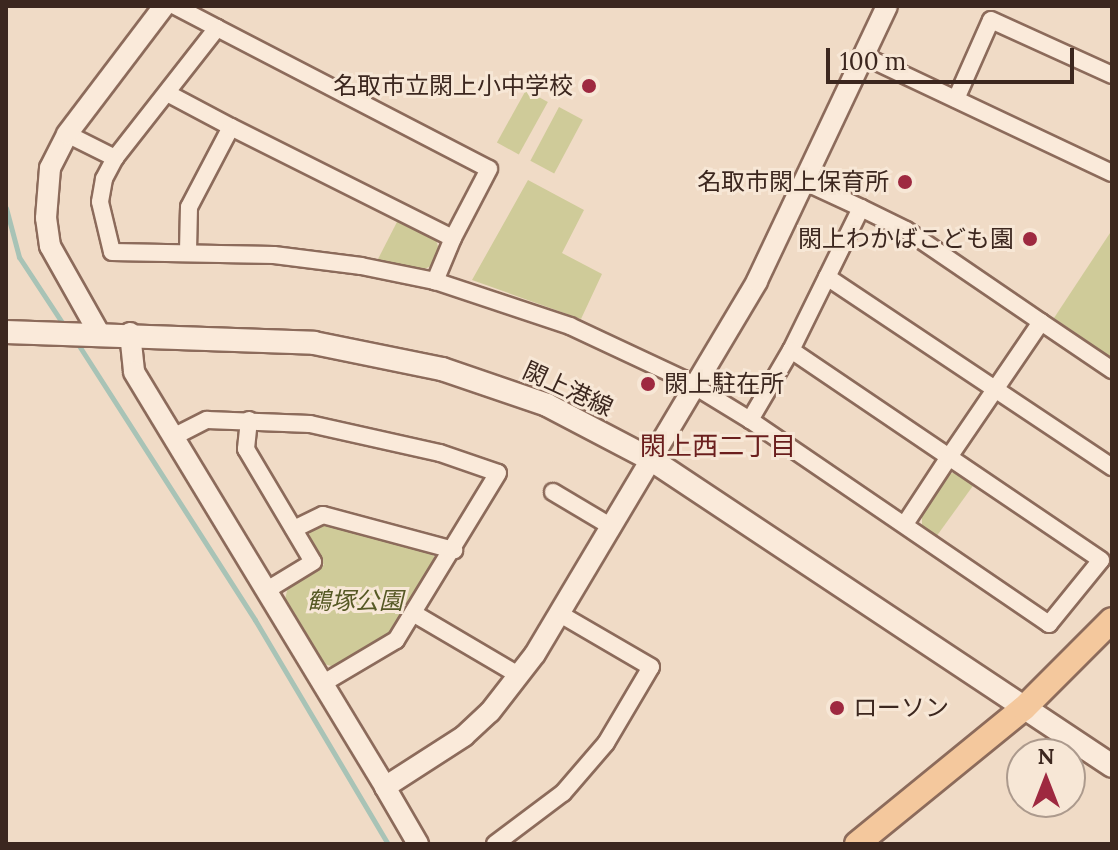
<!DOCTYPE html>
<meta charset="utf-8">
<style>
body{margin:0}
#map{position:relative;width:1118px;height:850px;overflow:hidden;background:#f0dbc6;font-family:Lora,"Noto Sans JP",serif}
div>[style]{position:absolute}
.green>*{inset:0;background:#cfcb99;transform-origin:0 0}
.stream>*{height:5px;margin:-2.5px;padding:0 2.5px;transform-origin:2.5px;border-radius:2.5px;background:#a8c3b6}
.roads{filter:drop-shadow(2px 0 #8c6b5b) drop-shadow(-2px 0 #8c6b5b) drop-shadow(0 2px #8c6b5b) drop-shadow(0 -2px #8c6b5b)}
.minor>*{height:16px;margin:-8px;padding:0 8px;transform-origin:8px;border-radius:8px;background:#faeada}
.tertiary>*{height:20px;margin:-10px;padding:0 10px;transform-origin:10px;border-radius:10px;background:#faeada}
.secondary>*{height:22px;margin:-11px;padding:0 11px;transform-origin:11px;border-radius:11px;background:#faeada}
.primary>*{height:24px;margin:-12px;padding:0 12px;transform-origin:12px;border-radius:12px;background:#f4c89d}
.dots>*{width:22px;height:22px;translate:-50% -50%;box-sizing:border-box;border:4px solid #f7e7d6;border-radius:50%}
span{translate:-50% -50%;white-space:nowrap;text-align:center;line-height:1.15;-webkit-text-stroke:6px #f7e7d6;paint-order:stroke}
.poi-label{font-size:24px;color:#3c271f}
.right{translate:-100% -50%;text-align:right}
.left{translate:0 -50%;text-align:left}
.street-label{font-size:24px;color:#3c271f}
.park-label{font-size:24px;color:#565925;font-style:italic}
.neighbourhood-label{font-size:26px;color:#6a1e1d}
.frame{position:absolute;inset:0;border:8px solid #3c271f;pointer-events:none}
.north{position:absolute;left:1006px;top:738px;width:80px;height:80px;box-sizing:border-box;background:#f7e7d6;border:2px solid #ac9a8d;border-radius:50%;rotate:0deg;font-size:22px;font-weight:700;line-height:32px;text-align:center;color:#3c271f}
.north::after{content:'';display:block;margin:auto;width:28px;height:36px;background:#9e2940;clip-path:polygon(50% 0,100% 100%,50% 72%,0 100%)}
.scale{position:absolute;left:826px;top:48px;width:248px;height:36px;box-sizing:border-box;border:4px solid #3c271f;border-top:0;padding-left:10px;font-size:24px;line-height:28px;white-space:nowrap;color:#3c271f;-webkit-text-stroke:6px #f7e7d6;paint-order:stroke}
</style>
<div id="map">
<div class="green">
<div style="left:526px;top:90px;width:25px;height:60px;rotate:29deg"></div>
<div style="left:559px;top:107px;width:27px;height:61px;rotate:28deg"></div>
<div style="clip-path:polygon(528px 180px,584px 210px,562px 253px,602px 274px,581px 319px,472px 280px)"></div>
<div style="clip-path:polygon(398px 220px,436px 240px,440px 253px,431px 266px,420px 271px,377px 261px)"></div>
<div style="clip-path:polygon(1112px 230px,1112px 358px,1054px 318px)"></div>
<div style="clip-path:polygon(959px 472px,975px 483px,936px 537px,922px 526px,922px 514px,948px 474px)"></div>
<div style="clip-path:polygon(322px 523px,429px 548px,437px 562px,390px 635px,335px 667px,324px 664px,285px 599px,288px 587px,324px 565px,309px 539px,310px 529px)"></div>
</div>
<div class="stream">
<div style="left:6px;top:208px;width:51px;rotate:75.1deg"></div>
<div style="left:19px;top:257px;width:84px;rotate:56.7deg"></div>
<div style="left:76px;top:341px;width:331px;rotate:57.3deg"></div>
<div style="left:255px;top:620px;width:261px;rotate:59.3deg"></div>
</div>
<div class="roads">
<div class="minor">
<div style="left:175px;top:6px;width:47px;rotate:27.6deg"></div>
<div style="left:217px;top:28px;width:165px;rotate:128.1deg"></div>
<div style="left:115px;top:158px;width:24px;rotate:118deg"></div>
<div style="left:104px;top:179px;width:23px;rotate:100deg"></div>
<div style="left:100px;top:202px;width:51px;rotate:76.5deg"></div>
<div style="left:112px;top:252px;width:162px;rotate:1.1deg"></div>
<div style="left:274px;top:255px;width:88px;rotate:7.2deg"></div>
<div style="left:361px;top:266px;width:76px;rotate:11.5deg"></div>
<div style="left:435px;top:281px;width:142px;rotate:18.4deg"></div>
<div style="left:570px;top:326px;width:125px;rotate:25.1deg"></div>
<div style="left:683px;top:379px;width:79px;rotate:31.5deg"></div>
<div style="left:750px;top:420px;width:362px;rotate:34.3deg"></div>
<div style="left:1049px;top:624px;width:82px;rotate:-50.9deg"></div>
<div style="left:1101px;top:560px;width:184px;rotate:-145.9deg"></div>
<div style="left:949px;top:457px;width:80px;rotate:123.3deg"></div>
<div style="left:217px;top:28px;width:306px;rotate:27.4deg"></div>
<div style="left:489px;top:169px;width:78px;rotate:117.6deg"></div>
<div style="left:864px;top:56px;width:274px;rotate:25.3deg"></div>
<div style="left:167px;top:93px;width:72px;rotate:28deg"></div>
<div style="left:231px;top:127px;width:90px;rotate:117.7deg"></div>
<div style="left:189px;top:207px;width:45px;rotate:91.3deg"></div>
<div style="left:956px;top:99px;width:86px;rotate:-66.1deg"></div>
<div style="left:991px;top:20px;width:133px;rotate:24.4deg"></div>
<div style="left:231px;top:127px;width:248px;rotate:26.6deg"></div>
<div style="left:453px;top:238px;width:47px;rotate:112.7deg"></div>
<div style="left:67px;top:134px;width:54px;rotate:26.6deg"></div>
<div style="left:805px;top:182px;width:62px;rotate:24.9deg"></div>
<div style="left:861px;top:208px;width:158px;rotate:116.2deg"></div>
<div style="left:791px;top:350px;width:191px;rotate:34.1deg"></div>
<div style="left:949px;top:457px;width:163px;rotate:-55.7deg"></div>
<div style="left:1041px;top:322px;width:163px;rotate:-145.7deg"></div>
<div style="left:906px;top:230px;width:50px;rotate:-153.9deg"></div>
<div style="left:827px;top:277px;width:343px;rotate:33.7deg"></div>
<div style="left:1041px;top:322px;width:86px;rotate:34.1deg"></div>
<div style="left:249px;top:420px;width:29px;rotate:96deg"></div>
<div style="left:246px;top:449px;width:131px;rotate:59.3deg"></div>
<div style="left:313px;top:562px;width:54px;rotate:148.7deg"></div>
<div style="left:750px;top:420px;width:81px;rotate:-59.6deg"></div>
<div style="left:175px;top:436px;width:36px;rotate:-27deg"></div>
<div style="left:207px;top:420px;width:103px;rotate:2.2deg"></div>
<div style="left:310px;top:424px;width:133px;rotate:12.6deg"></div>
<div style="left:440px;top:453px;width:61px;rotate:19deg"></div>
<div style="left:498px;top:473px;width:196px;rotate:121.4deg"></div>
<div style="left:396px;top:640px;width:86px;rotate:149.3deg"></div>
<div style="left:553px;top:492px;width:69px;rotate:30.7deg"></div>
<div style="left:294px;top:529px;width:32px;rotate:-26deg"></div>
<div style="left:323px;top:515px;width:136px;rotate:15deg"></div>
<div style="left:413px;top:613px;width:124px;rotate:30.5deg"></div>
<div style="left:495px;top:844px;width:85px;rotate:-36.9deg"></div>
<div style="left:563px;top:793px;width:66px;rotate:-49.3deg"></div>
<div style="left:606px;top:743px;width:88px;rotate:-59.4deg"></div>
<div style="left:651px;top:667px;width:105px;rotate:-149.8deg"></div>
</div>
<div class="tertiary">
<div style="left:99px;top:333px;width:100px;rotate:-119.4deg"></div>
<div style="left:50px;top:246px;width:28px;rotate:-98deg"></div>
<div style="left:46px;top:218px;width:50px;rotate:-85.4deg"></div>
<div style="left:50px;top:168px;width:38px;rotate:-63deg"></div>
<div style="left:67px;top:134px;width:161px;rotate:-52.8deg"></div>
<div style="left:130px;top:333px;width:39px;rotate:84deg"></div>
<div style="left:134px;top:372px;width:485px;rotate:58.8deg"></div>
<div style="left:385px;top:787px;width:94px;rotate:-32.8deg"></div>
<div style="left:464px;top:736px;width:35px;rotate:-43deg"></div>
<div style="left:490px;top:712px;width:73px;rotate:-52.2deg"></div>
<div style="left:535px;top:654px;width:434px;rotate:-59.2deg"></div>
<div style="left:757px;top:281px;width:304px;rotate:-64.7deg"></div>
<div style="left:385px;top:787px;width:66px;rotate:59.9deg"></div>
</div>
<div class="secondary">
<div style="left:6px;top:332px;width:308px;rotate:2deg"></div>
<div style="left:314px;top:343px;width:131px;rotate:11.5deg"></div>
<div style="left:442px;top:369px;width:111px;rotate:18.9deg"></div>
<div style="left:547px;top:405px;width:119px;rotate:27.6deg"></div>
<div style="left:652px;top:460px;width:552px;rotate:33.63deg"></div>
</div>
<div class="primary">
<div style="left:857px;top:844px;width:215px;rotate:-39.2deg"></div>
<div style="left:1024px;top:708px;width:124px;rotate:-45deg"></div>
</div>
</div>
<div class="dots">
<div style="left:589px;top:86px;background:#9e2940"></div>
<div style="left:905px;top:182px;background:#9e2940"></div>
<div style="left:1030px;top:239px;background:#9e2940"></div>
<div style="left:648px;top:384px;background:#9e2940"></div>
<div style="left:837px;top:708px;background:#9e2940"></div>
</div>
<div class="poi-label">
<span class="right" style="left:573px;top:86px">名取市立閖上小中学校</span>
<span class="right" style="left:889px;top:182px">名取市閖上保育所</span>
<span class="right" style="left:1014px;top:239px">閖上わかばこども園</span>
<span class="left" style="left:664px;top:384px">閖上駐在所</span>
<span class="left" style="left:853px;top:708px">ローソン</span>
</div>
<div class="street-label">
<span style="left:568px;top:389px;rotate:25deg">閖上港線</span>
</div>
<div class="park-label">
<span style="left:355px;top:601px">鶴塚公園</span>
</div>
<div class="neighbourhood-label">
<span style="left:718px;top:446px">閖上西二丁目</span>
</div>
<div class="frame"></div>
<div class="north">N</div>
<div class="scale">100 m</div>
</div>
